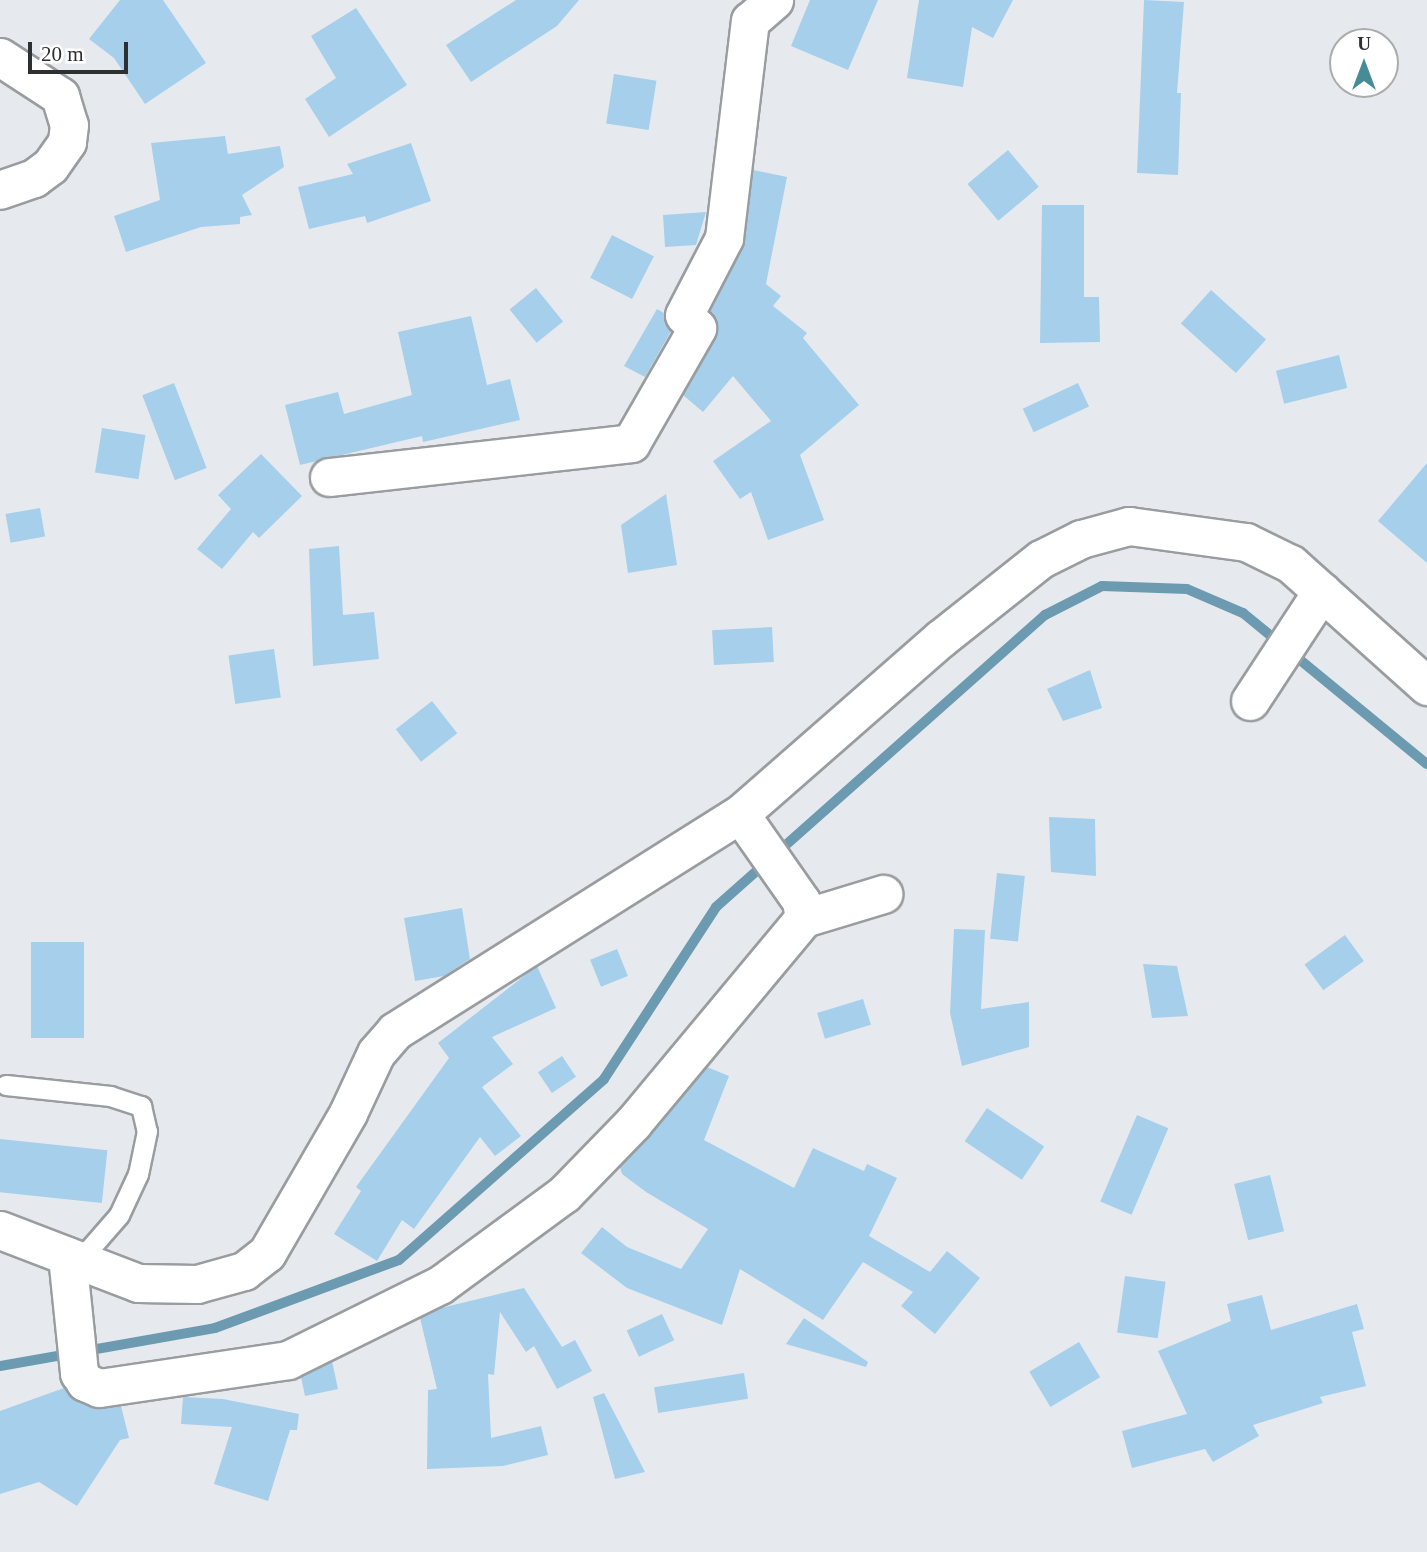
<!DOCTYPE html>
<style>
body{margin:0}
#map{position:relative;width:1427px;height:1552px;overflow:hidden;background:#e6eaee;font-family:"Times New Roman",serif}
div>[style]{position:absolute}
.stream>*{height:10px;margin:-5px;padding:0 5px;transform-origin:5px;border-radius:5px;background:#6c9bb1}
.building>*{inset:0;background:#a6cfec;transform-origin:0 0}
.roads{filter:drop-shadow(2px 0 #999da0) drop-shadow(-2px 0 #999da0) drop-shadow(0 2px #999da0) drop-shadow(0 -2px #999da0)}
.service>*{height:19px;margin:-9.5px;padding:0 9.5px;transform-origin:9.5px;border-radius:9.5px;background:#fff}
.minor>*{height:37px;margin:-18.5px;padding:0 18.5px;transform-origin:18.5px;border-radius:18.5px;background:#fff}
span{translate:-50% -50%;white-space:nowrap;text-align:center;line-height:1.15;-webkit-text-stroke:6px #fff;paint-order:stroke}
.north{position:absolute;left:1329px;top:28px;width:70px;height:70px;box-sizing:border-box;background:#fff;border:2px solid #abacac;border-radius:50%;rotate:0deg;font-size:19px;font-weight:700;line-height:28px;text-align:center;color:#2e2f30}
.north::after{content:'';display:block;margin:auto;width:24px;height:32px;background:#468c96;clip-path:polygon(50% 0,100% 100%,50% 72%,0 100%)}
.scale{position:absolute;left:28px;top:42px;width:100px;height:32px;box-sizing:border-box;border:4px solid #2e2f30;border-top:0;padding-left:9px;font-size:21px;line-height:24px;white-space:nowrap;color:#2e2f30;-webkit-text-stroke:5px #fff;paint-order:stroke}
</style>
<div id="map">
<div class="stream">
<div style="left:0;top:1366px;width:218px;rotate:-10deg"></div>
<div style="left:215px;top:1328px;width:196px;rotate:-20.3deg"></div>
<div style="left:399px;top:1260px;width:273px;rotate:-41.4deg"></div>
<div style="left:604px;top:1079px;width:205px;rotate:-56.9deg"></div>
<div style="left:716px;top:907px;width:440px;rotate:-41.6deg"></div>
<div style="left:1045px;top:615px;width:64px;rotate:-27deg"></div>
<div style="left:1102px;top:586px;width:85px;rotate:2deg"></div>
<div style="left:1187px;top:589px;width:61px;rotate:23.2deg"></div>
<div style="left:1243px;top:613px;width:238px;rotate:39.4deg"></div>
</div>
<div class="building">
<div style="clip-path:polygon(120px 0,163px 0,206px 63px,145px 104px,114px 58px,89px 39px)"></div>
<div style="clip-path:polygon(516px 0,579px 0,557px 26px,471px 82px,446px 45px)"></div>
<div style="clip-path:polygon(810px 0,878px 0,848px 70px,791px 46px)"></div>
<div style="clip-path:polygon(919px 0,1013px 0,993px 38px,972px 27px,963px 87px,907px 78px)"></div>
<div style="clip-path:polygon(1144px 0,1184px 2px,1177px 93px,1181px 93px,1178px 175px,1137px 173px)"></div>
<div style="clip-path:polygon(356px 8px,407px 85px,329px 137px,305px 99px,336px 78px,311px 36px)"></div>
<div style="left:614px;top:74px;width:43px;height:50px;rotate:9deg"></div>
<div style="clip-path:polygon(225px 136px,228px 154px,280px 146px,284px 167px,242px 195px,252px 215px,240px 217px,240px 224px,201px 227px,126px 252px,114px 216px,160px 200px,151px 143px)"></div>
<div style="clip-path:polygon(411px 143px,431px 201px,367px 223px,365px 216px,309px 229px,298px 187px,353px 174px,347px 164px)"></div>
<div style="left:1008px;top:150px;width:48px;height:53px;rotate:50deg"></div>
<div style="clip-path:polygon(753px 170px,787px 177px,766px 284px,781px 296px,773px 306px,807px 333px,803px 338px,859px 405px,800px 455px,824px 520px,768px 540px,751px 492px,740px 499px,713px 461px,771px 421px,733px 376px,703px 412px,683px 395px,716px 338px,718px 324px,710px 311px,743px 247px)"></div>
<div style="clip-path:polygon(1042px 205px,1084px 205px,1084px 297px,1099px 297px,1100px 342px,1040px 343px)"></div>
<div style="clip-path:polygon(706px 212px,696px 245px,665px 247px,663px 215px)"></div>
<div style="left:612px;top:235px;width:47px;height:48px;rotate:27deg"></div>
<div style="left:536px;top:288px;width:43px;height:34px;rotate:51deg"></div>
<div style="left:1211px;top:290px;width:74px;height:45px;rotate:42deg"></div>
<div style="clip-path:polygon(657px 309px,664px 313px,671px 331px,645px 377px,624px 366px)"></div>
<div style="clip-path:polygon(471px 316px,487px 385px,510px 379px,520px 420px,423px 442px,422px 436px,300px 465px,285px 405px,338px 392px,344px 414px,412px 395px,398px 332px)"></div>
<div style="left:1339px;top:355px;width:34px;height:65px;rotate:76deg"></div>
<div style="left:174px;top:383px;width:91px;height:34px;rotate:69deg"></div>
<div style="left:1078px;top:383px;width:26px;height:61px;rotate:65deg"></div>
<div style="left:102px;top:428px;width:44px;height:45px;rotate:9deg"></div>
<div style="clip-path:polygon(261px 454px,302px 496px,259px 538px,253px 532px,222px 569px,197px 549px,231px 509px,218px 495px)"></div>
<div style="clip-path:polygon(1427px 463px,1427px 563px,1378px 521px)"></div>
<div style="clip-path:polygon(666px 494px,677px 565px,628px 573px,621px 525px)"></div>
<div style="left:40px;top:508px;width:29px;height:35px;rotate:80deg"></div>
<div style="clip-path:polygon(339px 546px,343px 615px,374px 612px,379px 659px,313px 666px,309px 549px)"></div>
<div style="left:772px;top:627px;width:35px;height:60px;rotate:87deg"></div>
<div style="left:274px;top:649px;width:49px;height:46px;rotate:82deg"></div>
<div style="clip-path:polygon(1090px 670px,1102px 708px,1063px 721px,1047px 689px)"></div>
<div style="left:432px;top:701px;width:41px;height:46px;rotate:52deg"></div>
<div style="clip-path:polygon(1049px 817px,1095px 819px,1096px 876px,1051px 872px)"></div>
<div style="left:997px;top:873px;width:28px;height:66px;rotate:6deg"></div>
<div style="clip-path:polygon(462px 908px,470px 959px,444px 976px,415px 981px,404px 918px)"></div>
<div style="clip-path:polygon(954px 929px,985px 930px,981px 1009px,1029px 1002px,1029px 1047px,962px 1066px,950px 1013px)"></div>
<div style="left:1345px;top:935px;width:32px;height:50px;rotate:54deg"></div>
<div style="left:31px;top:942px;width:53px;height:96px"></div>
<div style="left:617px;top:949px;width:29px;height:29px;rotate:68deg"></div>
<div style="clip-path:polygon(1143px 964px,1177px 966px,1188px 1016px,1152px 1018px)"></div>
<div style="clip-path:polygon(537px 966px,556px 1008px,492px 1037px,513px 1064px,482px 1087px,521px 1136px,495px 1156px,480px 1137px,414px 1229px,402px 1220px,377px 1261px,334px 1234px,361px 1191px,356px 1187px,449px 1058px,438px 1043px)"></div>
<div style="left:863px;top:999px;width:27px;height:48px;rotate:73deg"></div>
<div style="left:562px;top:1056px;width:25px;height:29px;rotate:56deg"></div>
<div style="clip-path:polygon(707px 1067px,729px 1076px,704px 1140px,794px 1188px,813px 1148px,864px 1171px,867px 1164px,897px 1178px,869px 1236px,930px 1272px,947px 1251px,980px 1278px,935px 1334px,901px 1306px,913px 1292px,863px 1262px,823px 1320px,740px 1269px,722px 1325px,627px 1288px,581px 1253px,602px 1227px,627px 1247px,681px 1269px,708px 1229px,646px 1192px,622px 1174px,620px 1167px)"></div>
<div style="left:987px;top:1108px;width:69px;height:40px;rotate:34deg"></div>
<div style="left:1137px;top:1115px;width:34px;height:94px;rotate:23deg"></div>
<div style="left:0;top:1139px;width:108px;height:53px;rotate:6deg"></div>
<div style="left:1270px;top:1175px;width:58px;height:37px;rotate:76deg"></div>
<div style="left:1125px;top:1276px;width:41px;height:57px;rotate:8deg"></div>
<div style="clip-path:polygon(524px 1288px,562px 1347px,575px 1340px,592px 1371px,557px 1389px,534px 1346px,526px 1352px,500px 1312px,494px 1375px,488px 1374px,491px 1438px,541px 1426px,548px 1455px,503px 1466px,427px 1469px,428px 1390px,437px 1389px,420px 1318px,441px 1308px)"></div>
<div style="clip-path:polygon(1262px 1295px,1271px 1330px,1357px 1304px,1364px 1329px,1352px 1332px,1366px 1386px,1320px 1397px,1323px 1403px,1253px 1425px,1259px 1436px,1213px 1462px,1205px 1449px,1132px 1468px,1122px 1431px,1187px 1414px,1158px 1351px,1231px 1321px,1227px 1304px)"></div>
<div style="left:662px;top:1314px;width:29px;height:39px;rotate:65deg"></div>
<div style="clip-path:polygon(804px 1318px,868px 1362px,866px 1367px,786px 1344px)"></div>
<div style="left:1079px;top:1342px;width:41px;height:58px;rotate:59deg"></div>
<div style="clip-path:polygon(332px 1361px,338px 1389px,305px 1396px,301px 1377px)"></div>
<div style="left:744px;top:1373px;width:26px;height:91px;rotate:81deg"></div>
<div style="clip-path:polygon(64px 1388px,91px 1407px,121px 1406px,129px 1438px,120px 1440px,77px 1506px,39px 1482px,0 1494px,0 1411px)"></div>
<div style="clip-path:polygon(604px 1393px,645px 1472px,615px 1479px,593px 1397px)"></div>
<div style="clip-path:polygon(183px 1397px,223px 1399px,299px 1414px,297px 1430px,290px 1430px,268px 1501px,214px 1484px,232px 1427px,181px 1424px)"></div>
</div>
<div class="roads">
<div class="service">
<div style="left:6px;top:1085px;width:105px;rotate:6deg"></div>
<div style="left:110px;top:1096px;width:33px;rotate:18deg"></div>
<div style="left:141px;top:1106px;width:26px;rotate:77deg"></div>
<div style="left:147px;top:1131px;width:44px;rotate:101.8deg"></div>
<div style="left:138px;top:1174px;width:45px;rotate:114.9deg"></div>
<div style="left:119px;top:1215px;width:62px;rotate:131.1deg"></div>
</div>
<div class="minor">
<div style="left:0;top:57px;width:72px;rotate:33deg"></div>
<div style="left:60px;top:96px;width:30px;rotate:73deg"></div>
<div style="left:69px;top:125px;width:17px;rotate:97deg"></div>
<div style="left:67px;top:142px;width:29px;rotate:125deg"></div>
<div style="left:50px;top:166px;width:20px;rotate:143deg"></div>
<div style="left:34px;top:178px;width:36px;rotate:161deg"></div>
<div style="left:329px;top:477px;width:304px;rotate:-6.4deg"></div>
<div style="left:631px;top:443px;width:133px;rotate:-60.1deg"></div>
<div style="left:697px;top:328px;width:18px;rotate:-135deg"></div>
<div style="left:684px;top:315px;width:87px;rotate:-62.5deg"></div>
<div style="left:724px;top:238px;width:219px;rotate:-83.2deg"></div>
<div style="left:750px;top:21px;width:32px;rotate:-41deg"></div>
<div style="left:1250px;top:701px;width:131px;rotate:-56.8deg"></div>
<div style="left:804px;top:918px;width:83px;rotate:-16.9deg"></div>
<div style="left:0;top:1230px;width:148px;rotate:21deg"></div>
<div style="left:138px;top:1283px;width:59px;rotate:1deg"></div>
<div style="left:197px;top:1284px;width:49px;rotate:-15.5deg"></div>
<div style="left:244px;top:1271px;width:29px;rotate:-38deg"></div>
<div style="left:267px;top:1253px;width:162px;rotate:-59.9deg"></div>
<div style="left:348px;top:1113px;width:66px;rotate:-65deg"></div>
<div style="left:376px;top:1053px;width:29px;rotate:-49deg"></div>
<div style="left:395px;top:1031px;width:408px;rotate:-32.2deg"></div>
<div style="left:740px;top:814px;width:266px;rotate:-41.2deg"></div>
<div style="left:940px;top:639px;width:129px;rotate:-38.4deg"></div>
<div style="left:1041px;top:559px;width:45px;rotate:-26.6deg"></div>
<div style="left:1081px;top:539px;width:50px;rotate:-15.2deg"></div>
<div style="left:1129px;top:526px;width:118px;rotate:7.8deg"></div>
<div style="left:1246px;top:542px;width:50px;rotate:26.1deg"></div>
<div style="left:1291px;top:564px;width:183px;rotate:41.9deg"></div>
<div style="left:67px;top:1256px;width:118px;rotate:84.1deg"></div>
<div style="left:79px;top:1373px;width:11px;rotate:56deg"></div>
<div style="left:85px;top:1382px;width:15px;rotate:23deg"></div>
<div style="left:99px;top:1388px;width:191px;rotate:-8.4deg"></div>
<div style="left:288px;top:1360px;width:169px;rotate:-26.3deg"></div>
<div style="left:440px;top:1285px;width:154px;rotate:-36.3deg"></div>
<div style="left:564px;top:1194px;width:99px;rotate:-45.8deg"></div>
<div style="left:633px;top:1123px;width:267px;rotate:-50.2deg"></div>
<div style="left:804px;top:918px;width:17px;rotate:-100deg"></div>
<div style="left:801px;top:901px;width:106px;rotate:-125deg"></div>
</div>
</div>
<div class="north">U</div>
<div class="scale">20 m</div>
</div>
